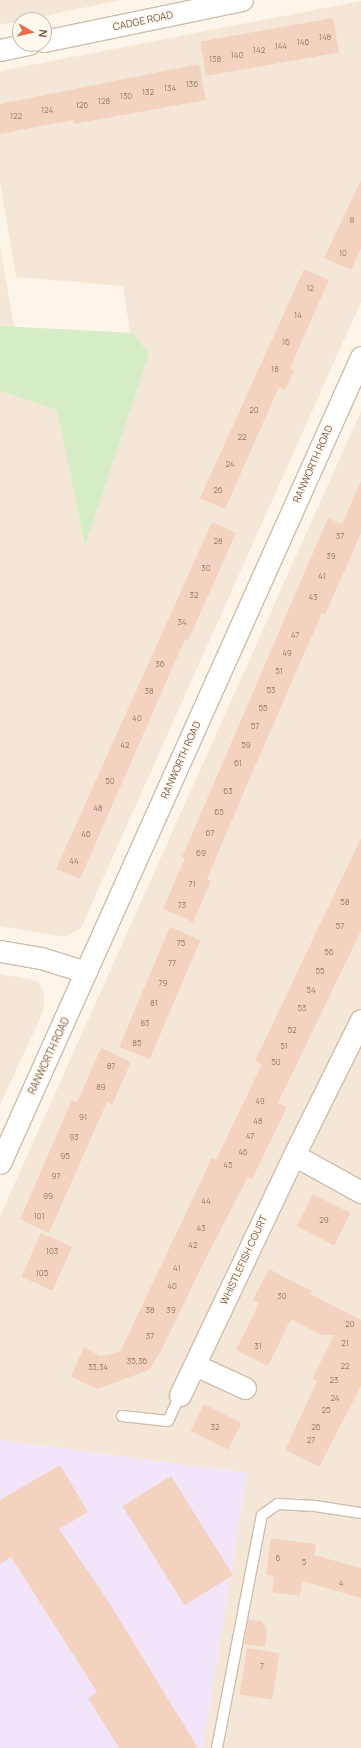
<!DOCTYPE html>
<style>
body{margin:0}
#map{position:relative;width:361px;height:1748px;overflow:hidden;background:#fdf5e9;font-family:Manrope,sans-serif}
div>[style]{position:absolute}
.residential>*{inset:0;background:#f5e7d7}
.education>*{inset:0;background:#f2e5fa}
.green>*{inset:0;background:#d6ecc6}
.building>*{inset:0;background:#f3d3c0;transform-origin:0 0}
.roads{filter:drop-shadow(1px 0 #d0bdad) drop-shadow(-1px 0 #d0bdad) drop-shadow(0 1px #d0bdad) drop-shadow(0 -1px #d0bdad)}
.lane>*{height:10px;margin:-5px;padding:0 5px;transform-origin:5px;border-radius:5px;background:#fff}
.street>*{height:21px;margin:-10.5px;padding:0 10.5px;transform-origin:10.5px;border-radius:10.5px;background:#fff}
span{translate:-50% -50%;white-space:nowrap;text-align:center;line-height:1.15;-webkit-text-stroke:4px #fff9f0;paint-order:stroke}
.number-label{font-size:8px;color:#987968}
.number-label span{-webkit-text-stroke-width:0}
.street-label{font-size:10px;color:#795b4b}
.north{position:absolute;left:12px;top:12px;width:40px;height:40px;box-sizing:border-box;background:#fff9f0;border:1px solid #c9baae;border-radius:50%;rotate:98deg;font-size:11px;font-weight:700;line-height:16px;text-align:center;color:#795b4b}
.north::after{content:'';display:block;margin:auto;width:14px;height:18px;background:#e96d4c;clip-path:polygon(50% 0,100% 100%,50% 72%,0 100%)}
</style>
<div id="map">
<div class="residential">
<div style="clip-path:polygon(0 0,121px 0,0 25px)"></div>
<div style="clip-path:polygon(361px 1px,361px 302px,81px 928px,65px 937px,0 926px,0 245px,14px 327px,130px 333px,123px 286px,16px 277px,0 182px,0 71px)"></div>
<div style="clip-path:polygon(361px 411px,361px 1748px,203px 1748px,247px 1473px,0 1440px,0 1216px)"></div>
<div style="clip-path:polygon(0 974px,38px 981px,44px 993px,44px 1002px,43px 1012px,0 1105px)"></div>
</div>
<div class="education">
<div style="clip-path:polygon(0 1440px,247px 1473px,203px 1748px,0 1748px)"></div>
</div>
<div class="green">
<div style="clip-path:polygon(0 326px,133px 333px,149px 354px,85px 546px,57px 410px,0 391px)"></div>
</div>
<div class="building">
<div style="left:333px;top:18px;width:35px;height:135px;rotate:80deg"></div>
<div style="clip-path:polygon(199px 64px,206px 100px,74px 124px,73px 120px,0 134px,0 104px)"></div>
<div style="clip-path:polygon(361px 180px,361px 248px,351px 270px,324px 258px)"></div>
<div style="clip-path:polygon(304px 269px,329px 280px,290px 368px,294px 370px,285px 390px,279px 387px,225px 509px,200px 498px)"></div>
<div style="clip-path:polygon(361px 481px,361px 533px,325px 615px,322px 613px,246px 787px,207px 879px,211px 881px,193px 922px,163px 909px,185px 858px,182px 857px,328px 518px,342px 524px)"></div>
<div style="clip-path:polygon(212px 522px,236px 533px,188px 641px,185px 639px,80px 879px,56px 869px)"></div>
<div style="clip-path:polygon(361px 838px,361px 931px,278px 1103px,287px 1107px,252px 1179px,248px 1177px,205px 1260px,162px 1349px,149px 1370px,98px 1389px,71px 1377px,84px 1347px,100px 1356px,120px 1352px,212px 1158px,216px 1160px,262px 1064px,255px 1061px)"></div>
<div style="left:170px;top:927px;width:33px;height:130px;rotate:23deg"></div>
<div style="clip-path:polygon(101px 1048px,131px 1062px,112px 1105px,107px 1102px,49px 1233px,20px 1219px,72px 1100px,77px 1102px)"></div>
<div style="left:313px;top:1194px;width:42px;height:36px;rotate:27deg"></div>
<div style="left:41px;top:1233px;width:34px;height:48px;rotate:24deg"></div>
<div style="clip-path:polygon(269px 1269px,312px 1291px,310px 1294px,361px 1320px,361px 1386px,319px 1467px,285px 1450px,317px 1381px,312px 1379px,334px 1335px,321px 1335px,291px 1319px,268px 1366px,236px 1350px,259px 1303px,253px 1300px)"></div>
<div style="left:204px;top:1404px;width:42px;height:30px;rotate:27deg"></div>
<div style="clip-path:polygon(60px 1465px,88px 1512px,59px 1529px,107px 1599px,198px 1748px,119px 1748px,88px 1698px,97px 1692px,11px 1557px,0 1564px,0 1500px)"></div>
<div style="left:171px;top:1476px;width:117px;height:57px;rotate:58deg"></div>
<div style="clip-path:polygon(271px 1538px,316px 1544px,314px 1555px,361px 1568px,361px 1598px,302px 1581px,300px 1596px,272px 1592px,274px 1576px,266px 1575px)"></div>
<div style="clip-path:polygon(248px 1619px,262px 1621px,267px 1630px,265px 1647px,244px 1644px)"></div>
<div style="left:247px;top:1648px;width:33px;height:47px;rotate:9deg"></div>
</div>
<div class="roads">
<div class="lane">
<div style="left:122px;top:1416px;width:46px;rotate:6.2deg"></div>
<div style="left:168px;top:1421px;width:29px;rotate:-65deg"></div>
<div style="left:217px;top:1748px;width:237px;rotate:-79.1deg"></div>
<div style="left:262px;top:1515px;width:19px;rotate:-35deg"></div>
<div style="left:278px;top:1504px;width:37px;rotate:3deg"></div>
<div style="left:315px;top:1506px;width:47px;rotate:8.7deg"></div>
</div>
<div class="street">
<div style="left:44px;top:41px;width:202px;rotate:-11.7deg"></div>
<div style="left:0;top:50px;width:30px;rotate:-12deg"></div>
<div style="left:0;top:951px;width:42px;rotate:9.7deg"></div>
<div style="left:41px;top:958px;width:47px;rotate:17.3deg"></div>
<div style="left:361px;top:1020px;width:151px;rotate:116.4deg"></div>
<div style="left:294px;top:1155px;width:77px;rotate:28.9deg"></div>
<div style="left:0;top:1163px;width:883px;rotate:-65.87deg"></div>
<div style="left:195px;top:1365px;width:55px;rotate:24.7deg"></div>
<div style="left:180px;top:1395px;width:266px;rotate:-64.6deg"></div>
</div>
</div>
<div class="number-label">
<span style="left:325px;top:37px">148</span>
<span style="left:303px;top:42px">146</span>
<span style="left:281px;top:46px">144</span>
<span style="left:259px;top:50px">142</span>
<span style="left:237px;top:55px">140</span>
<span style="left:215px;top:59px">138</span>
<span style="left:192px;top:84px">136</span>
<span style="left:170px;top:88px">134</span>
<span style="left:148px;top:92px">132</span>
<span style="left:126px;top:96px">130</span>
<span style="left:104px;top:101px">128</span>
<span style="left:82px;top:105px">126</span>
<span style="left:47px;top:110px">124</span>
<span style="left:16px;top:116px">122</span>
<span style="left:352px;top:220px">8</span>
<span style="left:343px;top:253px">10</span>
<span style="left:310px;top:288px">12</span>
<span style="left:298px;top:315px">14</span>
<span style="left:286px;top:342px">16</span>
<span style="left:275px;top:369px">18</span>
<span style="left:254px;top:410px">20</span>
<span style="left:242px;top:437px">22</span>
<span style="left:230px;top:464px">24</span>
<span style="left:218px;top:490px">26</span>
<span style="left:340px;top:536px">37</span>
<span style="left:218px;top:541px">28</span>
<span style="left:331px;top:556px">39</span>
<span style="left:206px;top:568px">30</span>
<span style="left:322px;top:576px">41</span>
<span style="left:194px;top:595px">32</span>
<span style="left:313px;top:597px">43</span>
<span style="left:182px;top:622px">34</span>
<span style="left:295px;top:635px">47</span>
<span style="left:287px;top:653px">49</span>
<span style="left:160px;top:664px">36</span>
<span style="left:279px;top:671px">51</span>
<span style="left:271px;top:690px">53</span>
<span style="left:149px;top:691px">38</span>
<span style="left:263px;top:708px">55</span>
<span style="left:137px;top:718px">40</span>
<span style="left:255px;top:726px">57</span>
<span style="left:125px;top:745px">42</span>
<span style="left:246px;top:745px">59</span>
<span style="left:238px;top:763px">61</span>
<span style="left:110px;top:781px">50</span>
<span style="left:228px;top:791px">63</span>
<span style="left:98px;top:808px">48</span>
<span style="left:219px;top:812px">65</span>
<span style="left:210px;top:833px">67</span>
<span style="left:86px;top:834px">46</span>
<span style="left:201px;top:853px">69</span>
<span style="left:74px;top:861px">44</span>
<span style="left:192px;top:884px">71</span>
<span style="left:345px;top:902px">58</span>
<span style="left:182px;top:905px">73</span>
<span style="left:340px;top:926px">57</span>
<span style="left:181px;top:943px">75</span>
<span style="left:329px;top:952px">56</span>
<span style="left:172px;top:963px">77</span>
<span style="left:320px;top:971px">55</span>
<span style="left:163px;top:983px">79</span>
<span style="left:311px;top:990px">54</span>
<span style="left:154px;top:1003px">81</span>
<span style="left:302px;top:1008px">53</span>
<span style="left:145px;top:1023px">83</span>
<span style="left:292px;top:1030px">52</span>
<span style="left:137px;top:1043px">85</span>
<span style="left:284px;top:1046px">51</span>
<span style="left:276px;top:1062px">50</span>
<span style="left:111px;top:1066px">87</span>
<span style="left:101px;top:1087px">89</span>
<span style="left:260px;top:1101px">49</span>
<span style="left:83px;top:1117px">91</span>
<span style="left:258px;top:1121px">48</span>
<span style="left:250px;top:1136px">47</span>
<span style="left:74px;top:1137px">93</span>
<span style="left:243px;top:1152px">46</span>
<span style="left:65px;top:1156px">95</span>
<span style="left:228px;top:1165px">45</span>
<span style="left:56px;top:1176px">97</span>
<span style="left:48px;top:1196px">99</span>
<span style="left:206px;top:1201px">44</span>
<span style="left:39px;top:1216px">101</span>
<span style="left:324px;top:1220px">29</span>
<span style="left:201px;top:1228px">43</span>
<span style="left:193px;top:1245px">42</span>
<span style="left:52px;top:1251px">103</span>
<span style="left:177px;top:1268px">41</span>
<span style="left:42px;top:1273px">105</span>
<span style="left:172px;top:1286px">40</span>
<span style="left:282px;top:1296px">30</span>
<span style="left:150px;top:1310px">38</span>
<span style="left:171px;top:1310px">39</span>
<span style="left:350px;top:1324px">20</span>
<span style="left:150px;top:1336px">37</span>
<span style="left:345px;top:1343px">21</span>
<span style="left:258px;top:1346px">31</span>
<span style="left:137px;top:1361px">35,36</span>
<span style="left:345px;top:1366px">22</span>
<span style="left:98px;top:1367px">33,34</span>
<span style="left:334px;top:1380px">23</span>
<span style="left:335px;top:1398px">24</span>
<span style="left:326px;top:1410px">25</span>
<span style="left:215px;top:1427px">32</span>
<span style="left:316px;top:1427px">26</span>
<span style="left:311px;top:1440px">27</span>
<span style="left:278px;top:1558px">6</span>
<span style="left:304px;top:1562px">5</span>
<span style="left:341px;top:1583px">4</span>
<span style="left:262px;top:1666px">7</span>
</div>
<div class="street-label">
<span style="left:143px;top:21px;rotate:-12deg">CADGE ROAD</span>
<span style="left:313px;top:464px;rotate:-66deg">RANWORTH ROAD</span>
<span style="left:181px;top:760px;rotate:-66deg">RANWORTH ROAD</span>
<span style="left:49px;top:1056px;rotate:-65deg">RANWORTH ROAD</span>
<span style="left:244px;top:1260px;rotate:-65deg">WHISTLEFISH COURT</span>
</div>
<div class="north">N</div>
</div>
